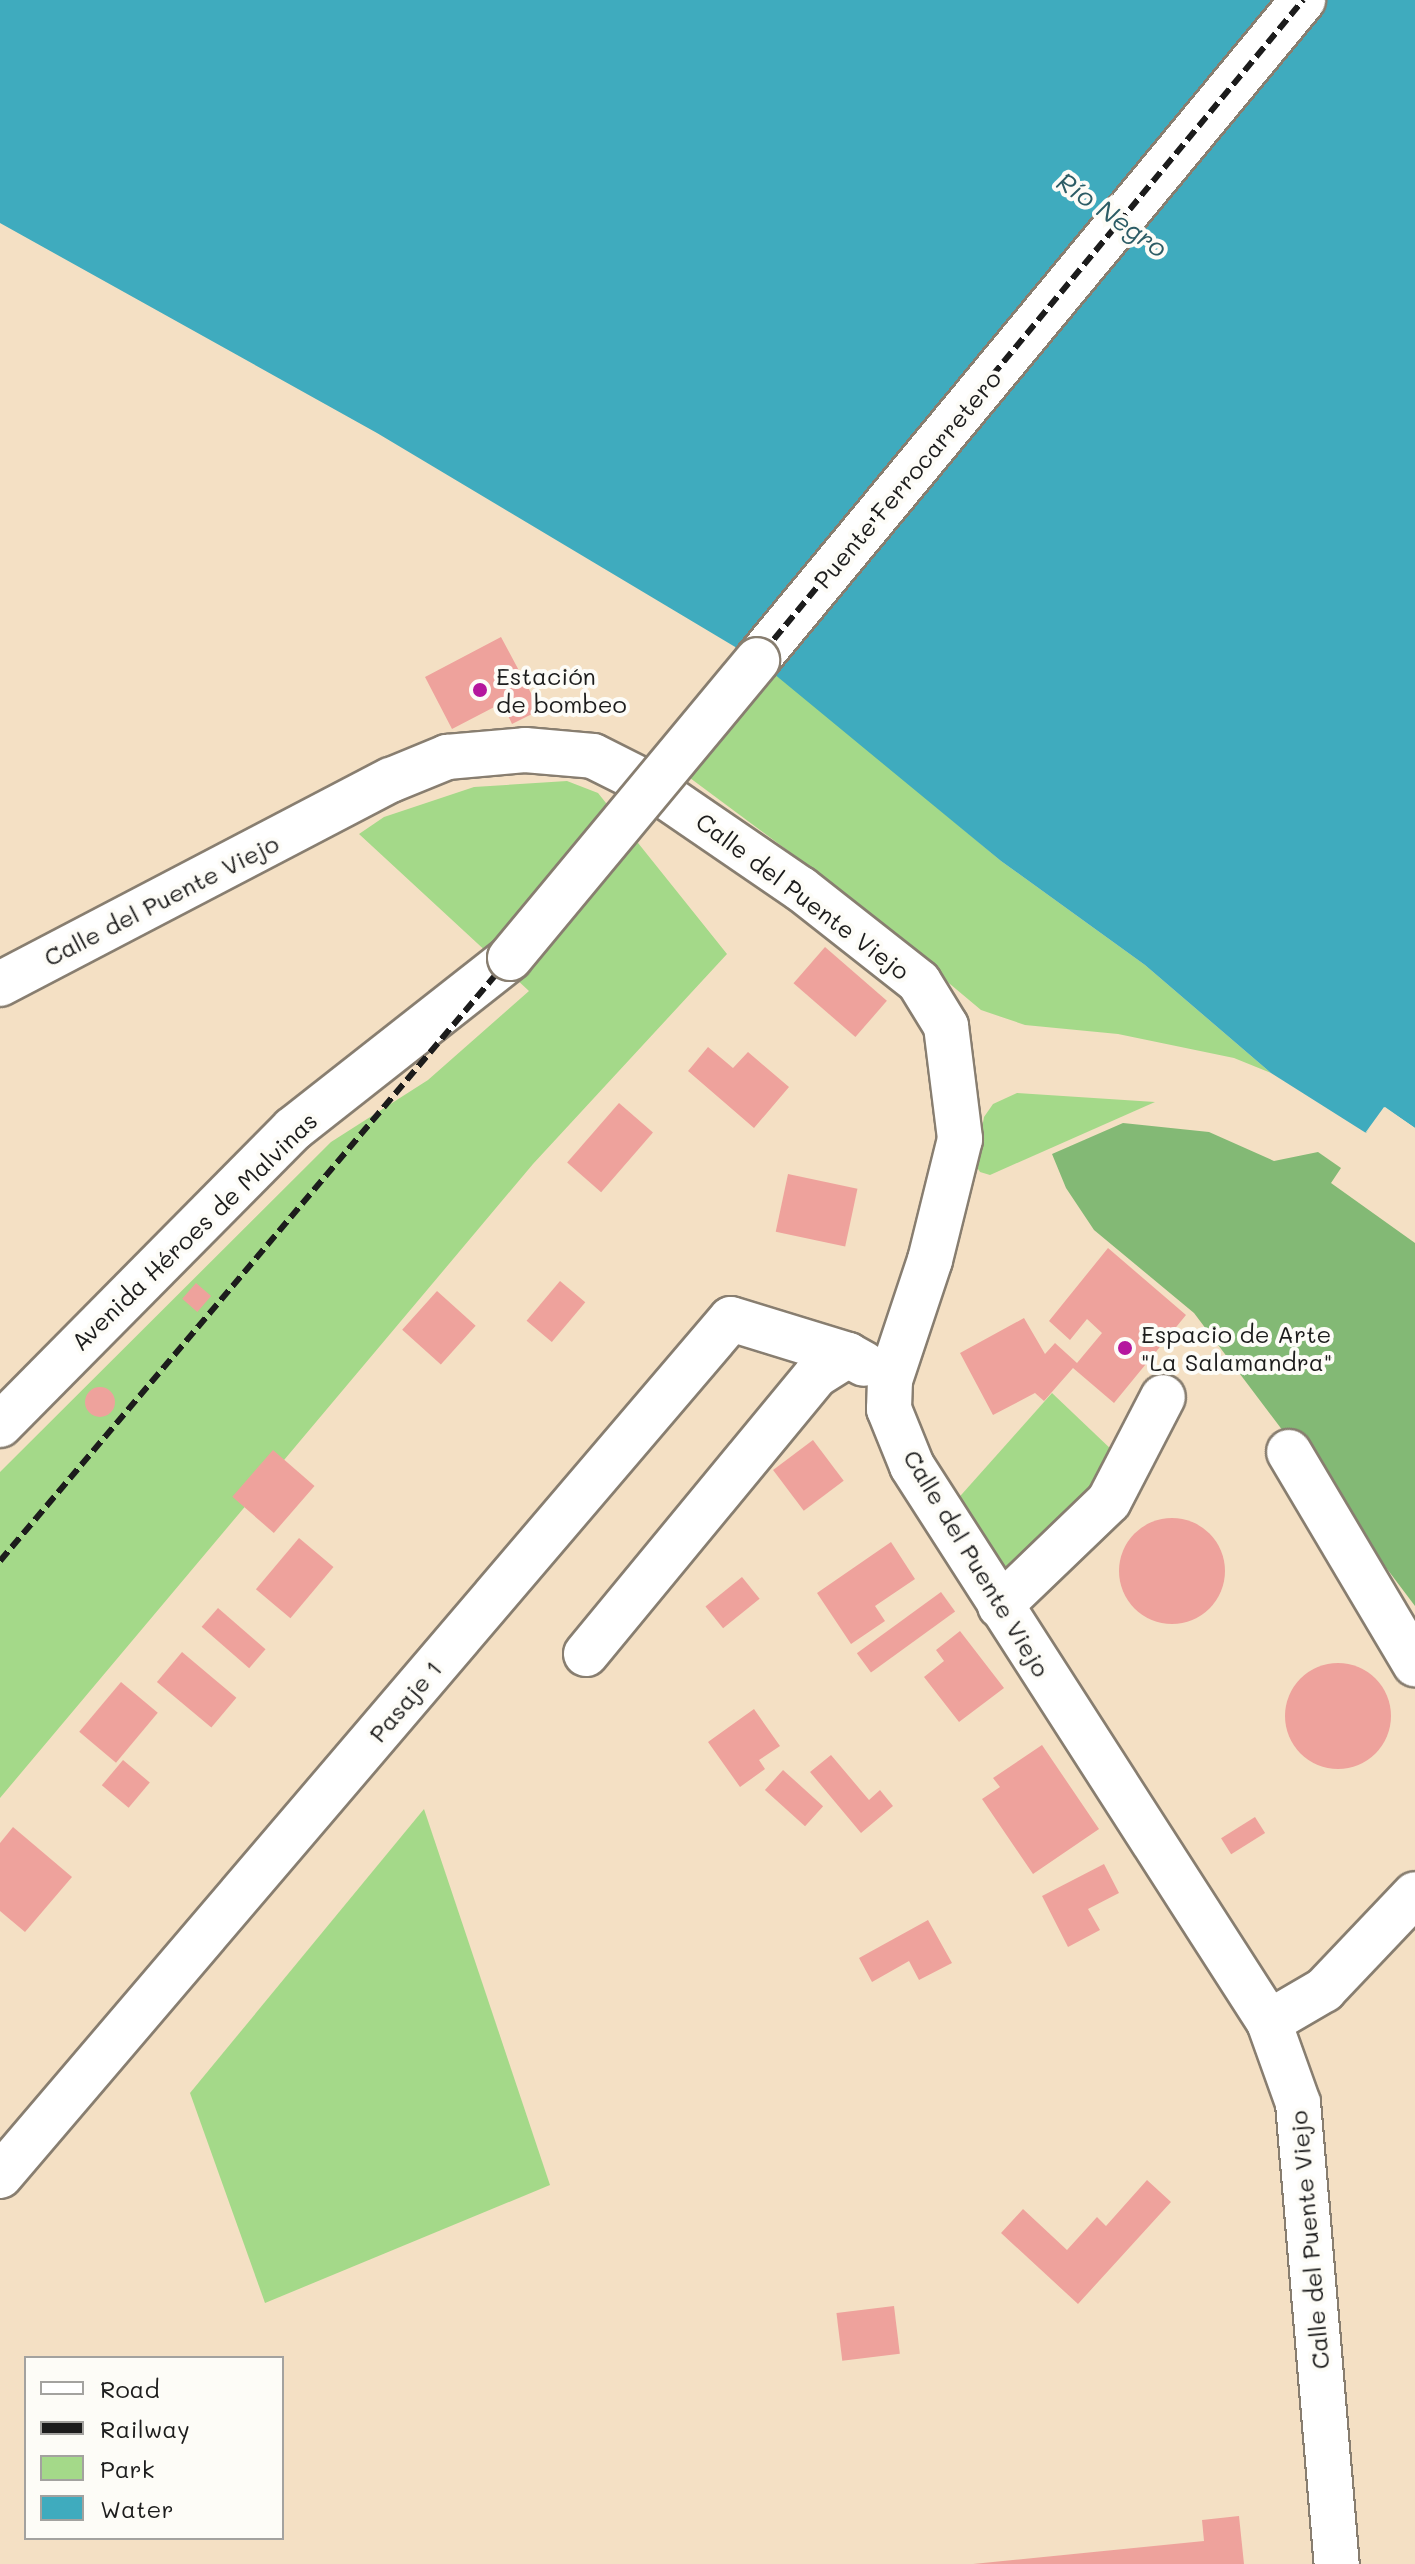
<!DOCTYPE html>
<meta charset="utf-8">
<style>
body{margin:0}
#map{position:relative;width:1415px;height:2564px;overflow:hidden;background:#f4e0c4;font-family:Mali,sans-serif}
div>[style]{position:absolute}
.green>*{inset:0;background:#a4d989}
.forest>*{inset:0;background:#83b975}
.water>*{inset:0;background:#3fabbe}
.pier>*{inset:0;background:#f4e0c4}
.building>*{inset:0;background:#eea29c;transform-origin:0 0}
.round{border-radius:50%}
.roads{filter:drop-shadow(2px 0 #887e70) drop-shadow(-2px 0 #887e70) drop-shadow(0 2px #887e70) drop-shadow(0 -2px #887e70)}
.minor>*{height:44px;margin:-22px;padding:0 22px;transform-origin:22px;border-radius:22px;background:#fff}
.major>*{height:44px;margin:-22px;padding:0 22px;transform-origin:22px;border-radius:22px;background:#fff}
.rail>*{height:6px;margin-top:-3px;transform-origin:0;background:repeating-linear-gradient(90deg,#1c1c1c 0 12px,transparent 0 18px)}
.bridges{filter:drop-shadow(2px 0 #887e70) drop-shadow(-2px 0 #887e70) drop-shadow(0 2px #887e70) drop-shadow(0 -2px #887e70)}
.major-bridge>*{height:44px;margin:-22px;padding:0 22px;transform-origin:22px;border-radius:22px;background:#fff}
.dots>*{width:22px;height:22px;translate:-50% -50%;box-sizing:border-box;border:4px solid #fdfcf7;border-radius:50%}
span{translate:-50% -50%;white-space:nowrap;text-align:center;line-height:1.15;-webkit-text-stroke:8px #fdfcf7;paint-order:stroke}
.street-label{font-size:24px;color:#1c1c1c}
.poi-label{font-size:24px;color:#1c1c1c}
.left{translate:0 -50%;text-align:left}
.water-label{font-size:26px;color:#2c5c65;font-style:italic}
.legend{position:absolute;left:24px;top:2356px;width:260px;height:184px;box-sizing:border-box;background:#fdfcf7;border:2px solid #a3a29f;margin:0;padding:10px 14px;list-style:none;font-size:24px;color:#1c1c1c}
.legend li{display:flex;align-items:center;gap:16px;height:40px}
.legend b{width:40px;border:2px solid #a3a29f}
</style>
<div id="map">
<div class="green">
<div style="clip-path:polygon(777px 673px,1001px 861px,1145px 965px,1271px 1073px,1234px 1058px,1118px 1034px,1025px 1025px,981px 1010px,814px 870px,690px 778px)"></div>
<div style="clip-path:polygon(567px 781px,598px 793px,727px 954px,533px 1164px,0 1798px,0 1472px,331px 1142px,428px 1080px,529px 991px,359px 834px,384px 817px,474px 787px)"></div>
<div style="clip-path:polygon(1017px 1093px,1155px 1102px,990px 1175px,980px 1172px,975px 1164px,984px 1117px,993px 1104px)"></div>
<div style="clip-path:polygon(1052px 1393px,1114px 1452px,1117px 1463px,1006px 1578px,954px 1503px)"></div>
<div style="clip-path:polygon(424px 1809px,550px 2185px,265px 2303px,190px 2093px)"></div>
</div>
<div class="forest">
<div style="clip-path:polygon(1123px 1123px,1209px 1132px,1274px 1161px,1318px 1152px,1341px 1168px,1331px 1183px,1415px 1243px,1415px 1606px,1194px 1313px,1094px 1230px,1066px 1188px,1052px 1154px)"></div>
</div>
<div class="water">
<div style="clip-path:polygon(0 0,1415px 0,1415px 1128px,1385px 1107px,1366px 1133px,1271px 1073px,1145px 965px,1001px 861px,757px 660px,377px 433px,0 223px)"></div>
</div>
<div class="pier">
<div style="clip-path:polygon(1384px 1107px,1415px 1128px,1415px 1132px,1385px 1112px,1363px 1136px)"></div>
</div>
<div class="building">
<div style="clip-path:polygon(501px 637px,540px 710px,512px 724px,502px 703px,452px 729px,425px 677px)"></div>
<div style="left:825px;top:947px;width:82px;height:48px;rotate:41deg"></div>
<div style="clip-path:polygon(708px 1047px,733px 1068px,748px 1052px,789px 1087px,754px 1128px,688px 1071px)"></div>
<div style="left:619px;top:1103px;width:45px;height:79px;rotate:41deg"></div>
<div style="left:788px;top:1174px;width:71px;height:59px;rotate:12deg"></div>
<div style="clip-path:polygon(1108px 1248px,1186px 1315px,1114px 1403px,1073px 1368px,1044px 1401px,1035px 1393px,993px 1415px,960px 1353px,1024px 1318px,1045px 1354px,1055px 1343px,1077px 1363px,1102px 1333px,1087px 1319px,1070px 1340px,1049px 1321px)"></div>
<div style="left:560px;top:1281px;width:33px;height:52px;rotate:40deg"></div>
<div style="left:196px;top:1283px;width:20px;height:21px;rotate:41deg"></div>
<div style="left:437px;top:1291px;width:52px;height:52px;rotate:42deg"></div>
<div class="round" style="left:85px;top:1387px;width:30px;height:30px"></div>
<div style="left:813px;top:1440px;width:51px;height:50px;rotate:53deg"></div>
<div style="left:273px;top:1450px;width:55px;height:62px;rotate:41deg"></div>
<div class="round" style="left:1119px;top:1518px;width:106px;height:106px"></div>
<div style="left:299px;top:1538px;width:45px;height:67px;rotate:40deg"></div>
<div style="clip-path:polygon(891px 1542px,915px 1579px,875px 1606px,885px 1621px,851px 1644px,817px 1593px)"></div>
<div style="left:742px;top:1577px;width:28px;height:47px;rotate:51deg"></div>
<div style="left:941px;top:1592px;width:24px;height:104px;rotate:54deg"></div>
<div style="left:218px;top:1608px;width:63px;height:25px;rotate:41deg"></div>
<div style="clip-path:polygon(960px 1631px,1004px 1688px,959px 1722px,924px 1677px,944px 1661px,936px 1650px)"></div>
<div style="left:182px;top:1652px;width:71px;height:39px;rotate:40deg"></div>
<div class="round" style="left:1285px;top:1663px;width:106px;height:106px"></div>
<div style="left:121px;top:1682px;width:48px;height:65px;rotate:40deg"></div>
<div style="clip-path:polygon(754px 1709px,780px 1746px,759px 1760px,765px 1769px,740px 1787px,708px 1742px)"></div>
<div style="clip-path:polygon(1042px 1745px,1099px 1829px,1033px 1874px,982px 1799px,1000px 1787px,993px 1778px)"></div>
<div style="clip-path:polygon(831px 1755px,869px 1800px,880px 1790px,893px 1806px,861px 1833px,810px 1772px)"></div>
<div style="left:123px;top:1760px;width:35px;height:33px;rotate:40deg"></div>
<div style="left:783px;top:1770px;width:54px;height:27px;rotate:42deg"></div>
<div style="left:1255px;top:1817px;width:19px;height:40px;rotate:58deg"></div>
<div style="clip-path:polygon(13px 1827px,72px 1877px,25px 1932px,0 1911px,0 1843px)"></div>
<div style="clip-path:polygon(1104px 1864px,1119px 1893px,1088px 1909px,1100px 1930px,1068px 1947px,1042px 1896px)"></div>
<div style="clip-path:polygon(928px 1920px,952px 1963px,919px 1980px,909px 1961px,872px 1982px,859px 1958px)"></div>
<div style="clip-path:polygon(1147px 2180px,1171px 2202px,1078px 2304px,1001px 2233px,1023px 2209px,1067px 2250px,1097px 2217px,1106px 2226px)"></div>
<div style="left:894px;top:2306px;width:48px;height:58px;rotate:83deg"></div>
<div style="clip-path:polygon(1239px 2516px,1244px 2564px,973px 2564px,1204px 2541px,1202px 2520px)"></div>
</div>
<div class="roads">
<div class="minor">
<div style="left:0;top:984px;width:441px;rotate:-27.6deg"></div>
<div style="left:391px;top:780px;width:61px;rotate:-22.3deg"></div>
<div style="left:447px;top:757px;width:78px;rotate:-5.1deg"></div>
<div style="left:525px;top:750px;width:68px;rotate:5deg"></div>
<div style="left:593px;top:756px;width:56px;rotate:26.6deg"></div>
<div style="left:643px;top:781px;width:191px;rotate:34.4deg"></div>
<div style="left:801px;top:889px;width:150px;rotate:38.2deg"></div>
<div style="left:919px;top:982px;width:52px;rotate:58.5deg"></div>
<div style="left:946px;top:1026px;width:114px;rotate:82.9deg"></div>
<div style="left:960px;top:1139px;width:125px;rotate:103.9deg"></div>
<div style="left:930px;top:1260px;width:126px;rotate:108.4deg"></div>
<div style="left:890px;top:1380px;width:29px;rotate:92deg"></div>
<div style="left:889px;top:1409px;width:61px;rotate:68deg"></div>
<div style="left:912px;top:1466px;width:661px;rotate:57.3deg"></div>
<div style="left:1269px;top:2022px;width:86px;rotate:70.3deg"></div>
<div style="left:1298px;top:2103px;width:463px;rotate:85.2deg"></div>
<div style="left:1289px;top:1452px;width:247px;rotate:59.3deg"></div>
<div style="left:1000px;top:1606px;width:151px;rotate:-43.9deg"></div>
<div style="left:1109px;top:1501px;width:117px;rotate:-62.6deg"></div>
<div style="left:586px;top:1654px;width:362px;rotate:-50.5deg"></div>
<div style="left:816px;top:1375px;width:38px;rotate:-32deg"></div>
<div style="left:848px;top:1355px;width:18px;rotate:29deg"></div>
<div style="left:1269px;top:2022px;width:64px;rotate:-30.2deg"></div>
<div style="left:1324px;top:1990px;width:132px;rotate:-46.5deg"></div>
<div style="left:0;top:2176px;width:1126px;rotate:-49.54deg"></div>
<div style="left:731px;top:1319px;width:122px;rotate:17.1deg"></div>
</div>
<div class="major">
<div style="left:757px;top:660px;width:857px;rotate:-50.4deg"></div>
<div style="left:0;top:1425px;width:416px;rotate:-45.3deg"></div>
<div style="left:293px;top:1129px;width:276px;rotate:-38.2deg"></div>
</div>
</div>
<div class="rail">
<div style="left:0;top:1561px;width:790px;rotate:-49.78deg"></div>
<div style="left:510px;top:958px;width:1244px;rotate:-50.38deg"></div>
</div>
<div class="bridges">
<div class="major-bridge">
<div style="left:510px;top:958px;width:387px;rotate:-50.3deg"></div>
</div>
</div>
<div class="dots">
<div style="left:480px;top:690px;background:#b5179e"></div>
<div style="left:1125px;top:1348px;background:#b5179e"></div>
</div>
<div class="street-label">
<span style="left:907px;top:479px;rotate:-50deg">Puente Ferrocarretero</span>
<span style="left:803px;top:896px;rotate:37deg">Calle del Puente Viejo</span>
<span style="left:161px;top:900px;rotate:-27deg">Calle del Puente Viejo</span>
<span style="left:194px;top:1231px;rotate:-44deg">Avenida Héroes de Malvinas</span>
<span style="left:977px;top:1563px;rotate:59deg">Calle del Puente Viejo</span>
<span style="left:405px;top:1701px;rotate:-50deg">Pasaje 1</span>
<span style="left:1309px;top:2240px;rotate:-95deg">Calle del Puente Viejo</span>
</div>
<div class="poi-label">
<span class="left" style="left:496px;top:690px">Estación<br>de bombeo</span>
<span class="left" style="left:1141px;top:1348px">Espacio de Arte<br>"La Salamandra"</span>
</div>
<div class="water-label">
<span style="left:1112px;top:215px;rotate:35deg">Río Negro</span>
</div>
<ul class="legend">
<li><b style="height:10px;background:#fff"></b>Road</li>
<li><b style="height:10px;background:#1c1c1c"></b>Railway</li>
<li><b style="height:22px;background:#a4d989"></b>Park</li>
<li><b style="height:22px;background:#3fabbe"></b>Water</li>
</ul>
</div>
